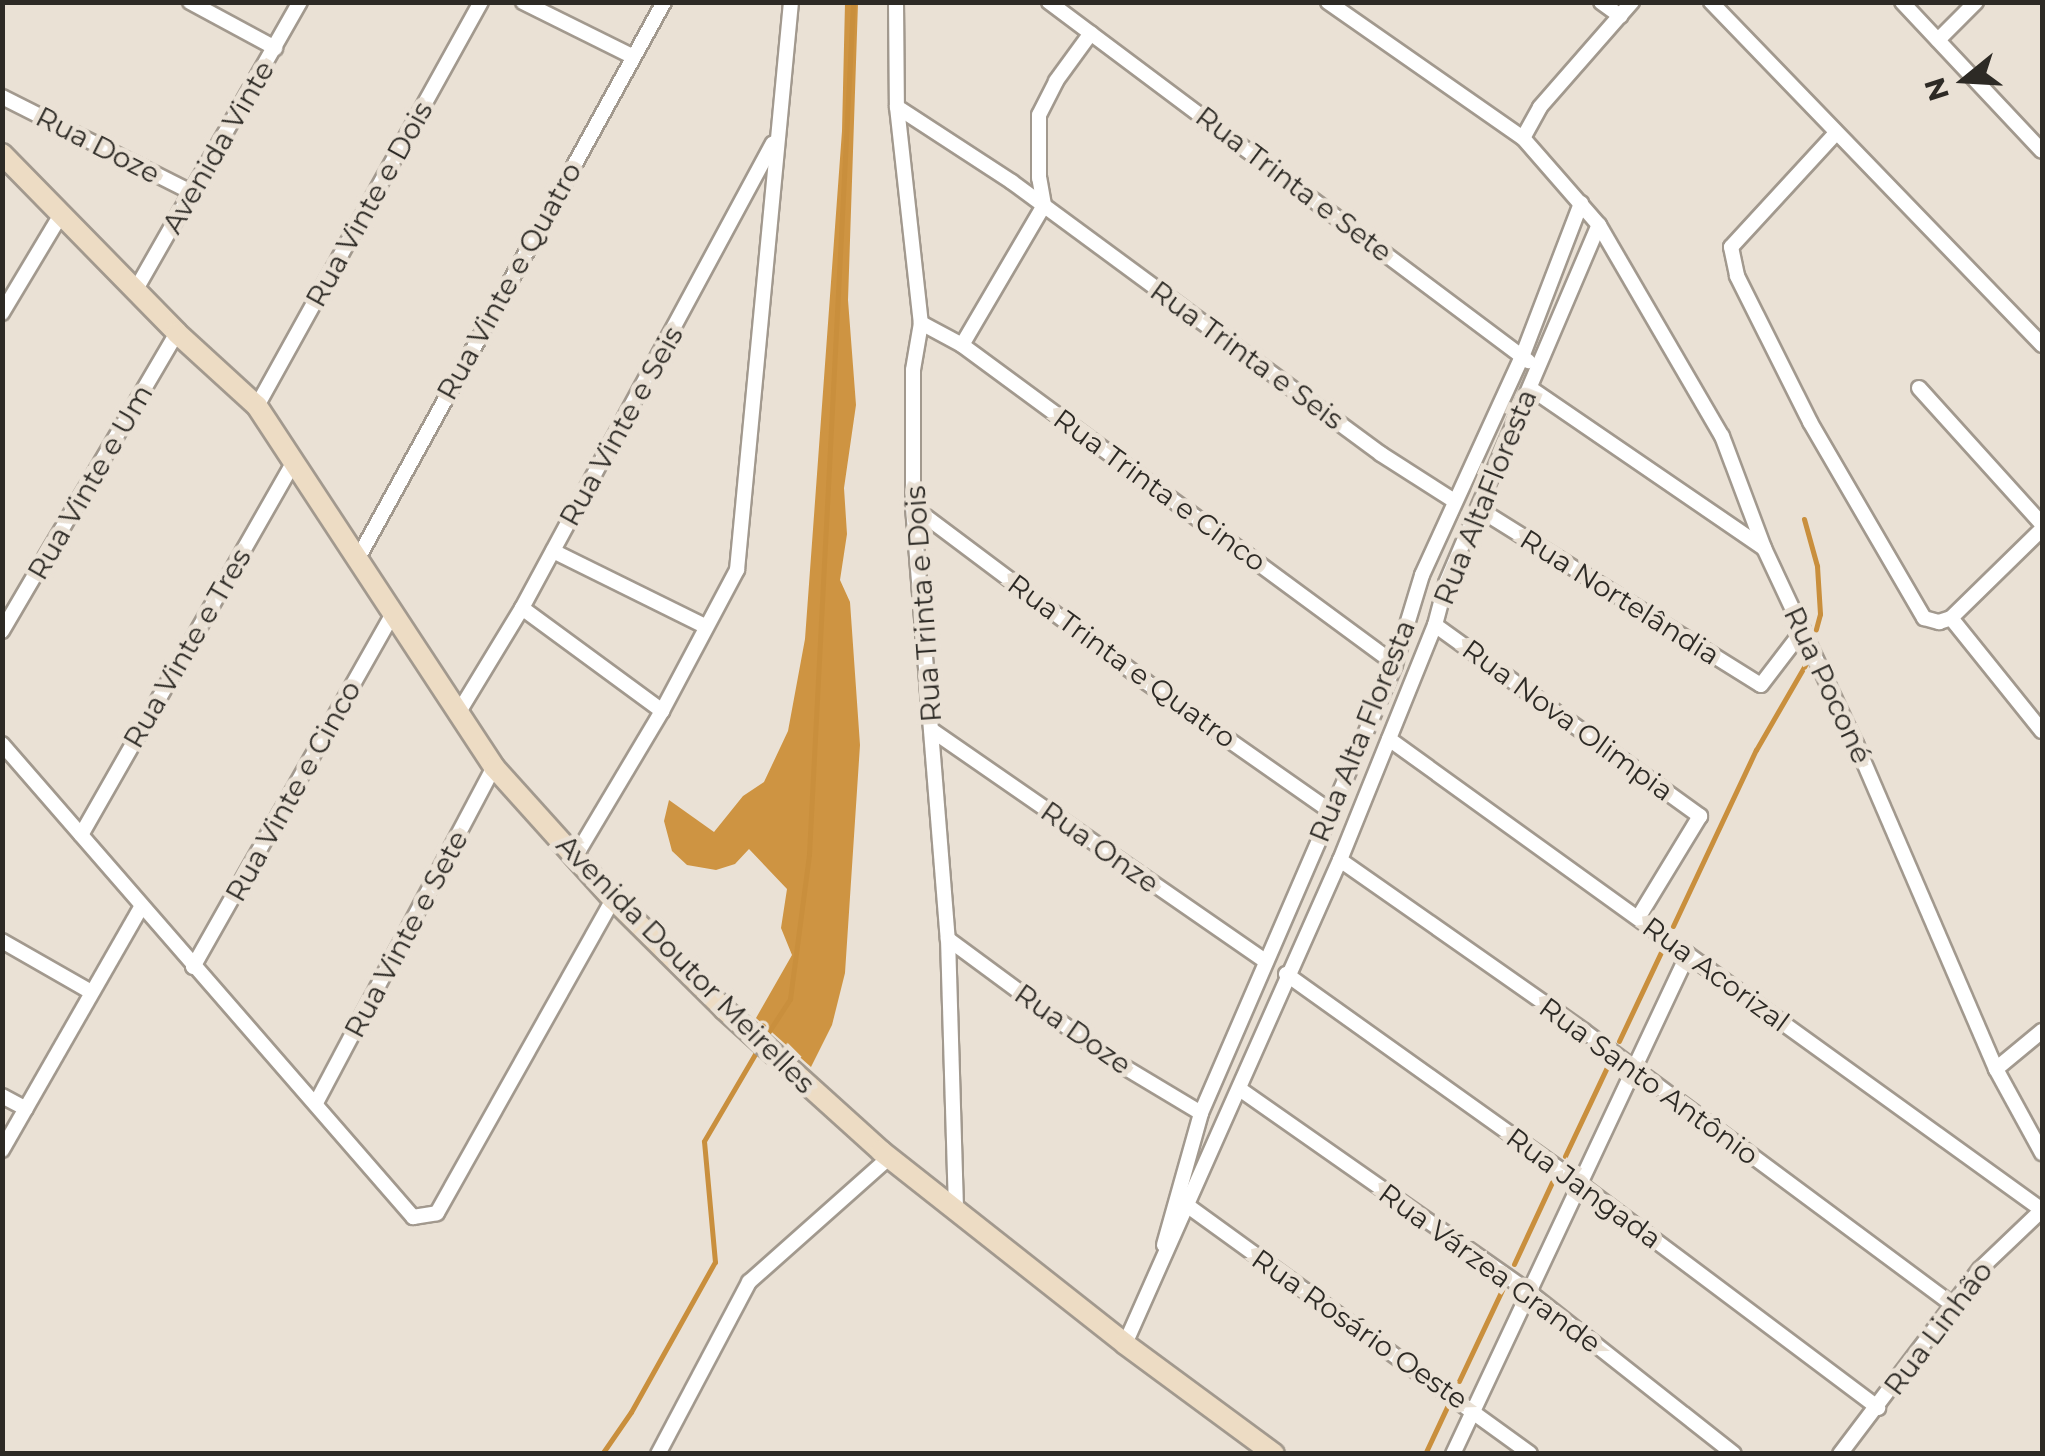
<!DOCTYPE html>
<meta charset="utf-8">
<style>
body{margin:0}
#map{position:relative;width:2045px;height:1456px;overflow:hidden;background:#eae1d5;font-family:Montserrat,sans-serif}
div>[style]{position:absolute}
.forest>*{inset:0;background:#ce9442}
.stream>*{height:5px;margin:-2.5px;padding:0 2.5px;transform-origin:2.5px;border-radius:2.5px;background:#c98f3d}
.roads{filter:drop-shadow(2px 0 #a2998e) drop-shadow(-2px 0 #a2998e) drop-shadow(0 2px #a2998e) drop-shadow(0 -2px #a2998e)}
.street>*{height:14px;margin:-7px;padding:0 7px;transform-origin:7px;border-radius:7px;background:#fff}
.secondary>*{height:20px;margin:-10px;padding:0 10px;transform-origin:10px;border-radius:10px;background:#eddcc4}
span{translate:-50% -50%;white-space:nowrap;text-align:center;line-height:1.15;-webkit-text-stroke:10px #eae1d5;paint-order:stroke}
.street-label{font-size:28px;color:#2d2a25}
.frame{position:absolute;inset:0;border:5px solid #2d2a25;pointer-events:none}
.north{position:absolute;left:1915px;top:30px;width:100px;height:100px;-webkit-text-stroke:8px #eae1d5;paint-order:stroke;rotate:252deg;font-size:28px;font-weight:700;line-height:40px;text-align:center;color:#2d2a25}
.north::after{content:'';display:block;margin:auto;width:35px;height:45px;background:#2d2a25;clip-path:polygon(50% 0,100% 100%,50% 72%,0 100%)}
</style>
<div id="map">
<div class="forest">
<div style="clip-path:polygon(845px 3px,858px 3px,848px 300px,856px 405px,844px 488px,847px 534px,840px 580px,850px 602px,860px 745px,845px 973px,832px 1025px,811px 1067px,756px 1018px,792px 955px,781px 928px,787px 889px,749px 849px,735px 864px,716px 870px,687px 865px,672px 851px,664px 821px,669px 800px,714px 832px,743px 796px,764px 782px,788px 731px,805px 639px,842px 131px)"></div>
</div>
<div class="stream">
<div style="left:1804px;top:519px;width:49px;rotate:74.5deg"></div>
<div style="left:1817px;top:566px;width:48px;rotate:86.4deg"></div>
<div style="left:1820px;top:614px;width:16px;rotate:105deg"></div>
<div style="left:1673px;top:926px;width:195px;rotate:-64.8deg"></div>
<div style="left:1756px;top:750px;width:98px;rotate:-60deg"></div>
<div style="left:764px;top:1039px;width:48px;rotate:-57deg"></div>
<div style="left:790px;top:999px;width:146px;rotate:-82.5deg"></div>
<div style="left:809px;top:854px;width:853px;rotate:-87.04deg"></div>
<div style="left:1619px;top:1041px;width:98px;rotate:-64.7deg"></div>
<div style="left:1565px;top:1156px;width:98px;rotate:-64.7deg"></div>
<div style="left:1514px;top:1264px;width:90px;rotate:-65.1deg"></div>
<div style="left:1459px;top:1381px;width:101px;rotate:-64.7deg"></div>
<div style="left:602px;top:1454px;width:51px;rotate:-55.4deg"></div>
<div style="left:631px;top:1412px;width:172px;rotate:-60.8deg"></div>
<div style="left:715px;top:1262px;width:121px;rotate:-95.2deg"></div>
<div style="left:704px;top:1141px;width:107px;rotate:-59.6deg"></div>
<div style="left:1425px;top:1454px;width:52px;rotate:-64.9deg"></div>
</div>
<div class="roads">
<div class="street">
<div style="left:190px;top:2px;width:97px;rotate:28.4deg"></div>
<div style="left:523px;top:2px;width:122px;rotate:26.4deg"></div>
<div style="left:896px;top:2px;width:105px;rotate:89.5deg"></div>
<div style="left:897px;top:107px;width:217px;rotate:83.7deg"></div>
<div style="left:921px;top:323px;width:48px;rotate:99.7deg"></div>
<div style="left:913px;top:370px;width:137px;rotate:90deg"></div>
<div style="left:913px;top:507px;width:433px;rotate:85.4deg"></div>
<div style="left:948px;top:939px;width:269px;rotate:88.3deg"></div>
<div style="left:1049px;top:2px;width:599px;rotate:36.85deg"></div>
<div style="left:1328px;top:2px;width:238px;rotate:34.9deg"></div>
<div style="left:1523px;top:138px;width:116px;rotate:48.9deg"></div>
<div style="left:1599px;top:225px;width:244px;rotate:59.8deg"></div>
<div style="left:1722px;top:436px;width:120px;rotate:69.4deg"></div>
<div style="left:1764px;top:548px;width:217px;rotate:64.9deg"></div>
<div style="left:1856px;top:744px;width:354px;rotate:66.7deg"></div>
<div style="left:1996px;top:1069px;width:96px;rotate:61.3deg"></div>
<div style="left:1601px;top:2px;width:24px;rotate:36deg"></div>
<div style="left:1711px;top:2px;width:477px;rotate:46deg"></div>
<div style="left:1902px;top:2px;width:204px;rotate:46.8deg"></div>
<div style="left:1938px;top:40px;width:54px;rotate:-45deg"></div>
<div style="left:2px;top:97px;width:214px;rotate:26.7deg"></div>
<div style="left:897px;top:107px;width:137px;rotate:33.1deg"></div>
<div style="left:1012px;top:182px;width:458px;rotate:36.4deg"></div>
<div style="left:1381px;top:454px;width:85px;rotate:32.6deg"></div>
<div style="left:1836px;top:133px;width:155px;rotate:132.6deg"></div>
<div style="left:1731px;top:247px;width:30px;rotate:78deg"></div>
<div style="left:1737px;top:276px;width:163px;rotate:63.4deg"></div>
<div style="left:1810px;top:422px;width:227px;rotate:59.8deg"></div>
<div style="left:1924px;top:618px;width:16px;rotate:15deg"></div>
<div style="left:1939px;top:622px;width:13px;rotate:-18deg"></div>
<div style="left:1523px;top:138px;width:35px;rotate:-61deg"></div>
<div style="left:1540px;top:107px;width:140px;rotate:-48.8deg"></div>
<div style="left:135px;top:291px;width:333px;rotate:-60.3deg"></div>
<div style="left:2px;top:313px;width:113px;rotate:-59.1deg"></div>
<div style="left:921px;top:323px;width:47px;rotate:28.2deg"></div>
<div style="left:962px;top:345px;width:538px;rotate:36.38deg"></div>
<div style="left:962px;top:345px;width:162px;rotate:-59.6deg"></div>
<div style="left:1044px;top:205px;width:27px;rotate:-100deg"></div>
<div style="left:1039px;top:178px;width:63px;rotate:-90deg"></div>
<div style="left:1039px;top:115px;width:38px;rotate:-63deg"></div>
<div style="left:1056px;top:81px;width:59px;rotate:-53.9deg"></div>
<div style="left:1530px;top:388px;width:283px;rotate:34.4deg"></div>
<div style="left:1919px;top:388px;width:183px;rotate:47.9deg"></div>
<div style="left:257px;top:406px;width:462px;rotate:-61deg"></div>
<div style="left:913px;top:507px;width:291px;rotate:36.9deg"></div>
<div style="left:1146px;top:682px;width:227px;rotate:35deg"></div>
<div style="left:1479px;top:509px;width:332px;rotate:32deg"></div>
<div style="left:1761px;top:685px;width:69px;rotate:-52.6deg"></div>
<div style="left:553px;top:551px;width:169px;rotate:26.3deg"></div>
<div style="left:357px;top:560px;width:637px;rotate:-61.18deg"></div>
<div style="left:522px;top:608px;width:174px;rotate:36.3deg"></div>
<div style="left:662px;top:711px;width:170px;rotate:120.8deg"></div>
<div style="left:1951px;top:618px;width:145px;rotate:51.2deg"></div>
<div style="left:1951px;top:618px;width:127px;rotate:-44.4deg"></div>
<div style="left:1435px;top:625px;width:327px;rotate:35.8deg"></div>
<div style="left:1700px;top:816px;width:119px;rotate:121.3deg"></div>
<div style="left:2px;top:631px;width:346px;rotate:-59.6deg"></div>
<div style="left:662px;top:711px;width:160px;rotate:-62deg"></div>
<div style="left:737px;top:570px;width:571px;rotate:-84.57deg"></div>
<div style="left:457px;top:715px;width:125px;rotate:-58.7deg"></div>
<div style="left:522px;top:608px;width:528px;rotate:-61.64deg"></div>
<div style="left:933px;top:731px;width:405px;rotate:34.7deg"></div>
<div style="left:1389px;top:739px;width:805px;rotate:35.8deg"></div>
<div style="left:2px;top:744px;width:627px;rotate:49.01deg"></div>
<div style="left:413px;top:1217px;width:24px;rotate:-9deg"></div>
<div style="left:437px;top:1213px;width:360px;rotate:-60.7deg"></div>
<div style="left:81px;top:835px;width:430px;rotate:-60.3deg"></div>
<div style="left:1340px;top:860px;width:298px;rotate:35deg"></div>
<div style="left:1584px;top:1031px;width:461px;rotate:36.6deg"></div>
<div style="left:948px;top:939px;width:202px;rotate:36.4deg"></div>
<div style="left:1111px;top:1059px;width:105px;rotate:31deg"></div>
<div style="left:2px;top:941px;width:103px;rotate:29.8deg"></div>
<div style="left:193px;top:967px;width:404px;rotate:-60.5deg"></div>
<div style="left:1286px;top:974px;width:361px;rotate:35.5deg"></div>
<div style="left:1580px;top:1184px;width:373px;rotate:36.9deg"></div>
<div style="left:1996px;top:1069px;width:60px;rotate:-39.6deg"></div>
<div style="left:1241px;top:1090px;width:352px;rotate:35deg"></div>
<div style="left:1529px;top:1292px;width:261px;rotate:38.3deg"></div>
<div style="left:2px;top:1096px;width:27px;rotate:28deg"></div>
<div style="left:317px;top:1101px;width:378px;rotate:-62.1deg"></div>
<div style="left:2px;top:1150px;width:280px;rotate:-60.2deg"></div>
<div style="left:1188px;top:1206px;width:422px;rotate:35.9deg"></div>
<div style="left:1164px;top:1245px;width:137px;rotate:-74.3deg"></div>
<div style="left:1201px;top:1113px;width:489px;rotate:-66.6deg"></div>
<div style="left:1395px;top:664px;width:93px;rotate:-73.1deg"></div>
<div style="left:1422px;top:575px;width:240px;rotate:-65.4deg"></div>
<div style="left:1522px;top:357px;width:165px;rotate:-69deg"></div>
<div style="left:1125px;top:1344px;width:530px;rotate:-66.05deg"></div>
<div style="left:1340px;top:860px;width:253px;rotate:-68deg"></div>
<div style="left:1435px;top:625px;width:43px;rotate:-75.3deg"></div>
<div style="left:1446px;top:583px;width:389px;rotate:-66.9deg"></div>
<div style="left:658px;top:1454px;width:195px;rotate:-62.1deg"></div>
<div style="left:749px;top:1282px;width:188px;rotate:-41.6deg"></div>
<div style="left:1453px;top:1454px;width:552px;rotate:-64.83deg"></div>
<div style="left:1840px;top:1454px;width:232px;rotate:-52.9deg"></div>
<div style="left:1980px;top:1269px;width:86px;rotate:-43.6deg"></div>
</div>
<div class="secondary">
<div style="left:2px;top:154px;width:250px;rotate:45.6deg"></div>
<div style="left:177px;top:333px;width:108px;rotate:42.4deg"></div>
<div style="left:257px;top:406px;width:432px;rotate:56.7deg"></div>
<div style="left:494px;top:767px;width:178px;rotate:48deg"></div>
<div style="left:613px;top:899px;width:156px;rotate:44.7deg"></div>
<div style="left:724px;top:1009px;width:212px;rotate:42.1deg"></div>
<div style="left:881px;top:1151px;width:311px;rotate:38.3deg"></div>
<div style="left:1125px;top:1344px;width:185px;rotate:36.4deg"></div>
</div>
</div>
<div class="street-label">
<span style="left:98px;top:145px;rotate:27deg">Rua Doze</span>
<span style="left:218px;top:147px;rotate:-60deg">Avenida Vinte</span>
<span style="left:1294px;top:184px;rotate:37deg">Rua Trinta e Sete</span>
<span style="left:369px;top:204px;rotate:-61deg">Rua Vinte e Dois</span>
<span style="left:509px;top:281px;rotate:-61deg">Rua Vinte e Quatro</span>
<span style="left:1247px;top:355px;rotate:36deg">Rua Trinta e Seis</span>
<span style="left:621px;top:426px;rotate:-61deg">Rua Vinte e Seis</span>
<span style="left:90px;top:482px;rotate:-60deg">Rua Vinte e Um</span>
<span style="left:1160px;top:490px;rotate:36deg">Rua Trinta e Cinco</span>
<span style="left:1485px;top:497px;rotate:-68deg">Rua AltaFloresta</span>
<span style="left:1620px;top:597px;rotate:32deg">Rua Nortelândia</span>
<span style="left:923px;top:604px;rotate:-94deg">Rua Trinta e Dois</span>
<span style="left:187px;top:648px;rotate:-60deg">Rua Vinte e Tres</span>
<span style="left:1122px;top:661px;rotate:36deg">Rua Trinta e Quatro</span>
<span style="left:1828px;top:685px;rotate:65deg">Rua Poconé</span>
<span style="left:1568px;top:720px;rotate:36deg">Rua Nova Olimpia</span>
<span style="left:1362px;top:731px;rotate:-68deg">Rua Alta Floresta</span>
<span style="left:293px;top:791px;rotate:-61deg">Rua Vinte e Cinco</span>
<span style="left:1100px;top:847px;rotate:35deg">Rua Onze</span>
<span style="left:406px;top:934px;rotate:-62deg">Rua Vinte e Sete</span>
<span style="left:686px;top:964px;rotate:45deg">Avenida Doutor Meirelles</span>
<span style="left:1716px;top:974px;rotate:36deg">Rua Acorizal</span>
<span style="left:1073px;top:1029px;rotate:35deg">Rua Doze</span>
<span style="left:1649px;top:1081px;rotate:36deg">Rua Santo Antônio</span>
<span style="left:1584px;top:1188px;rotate:36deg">Rua Jangada</span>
<span style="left:1490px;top:1268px;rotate:36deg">Rua Várzea Grande</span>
<span style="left:1938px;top:1328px;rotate:-53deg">Rua Linhão</span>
<span style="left:1360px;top:1329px;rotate:35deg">Rua Rosário Oeste</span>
</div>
<div class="frame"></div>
<div class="north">N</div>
</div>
